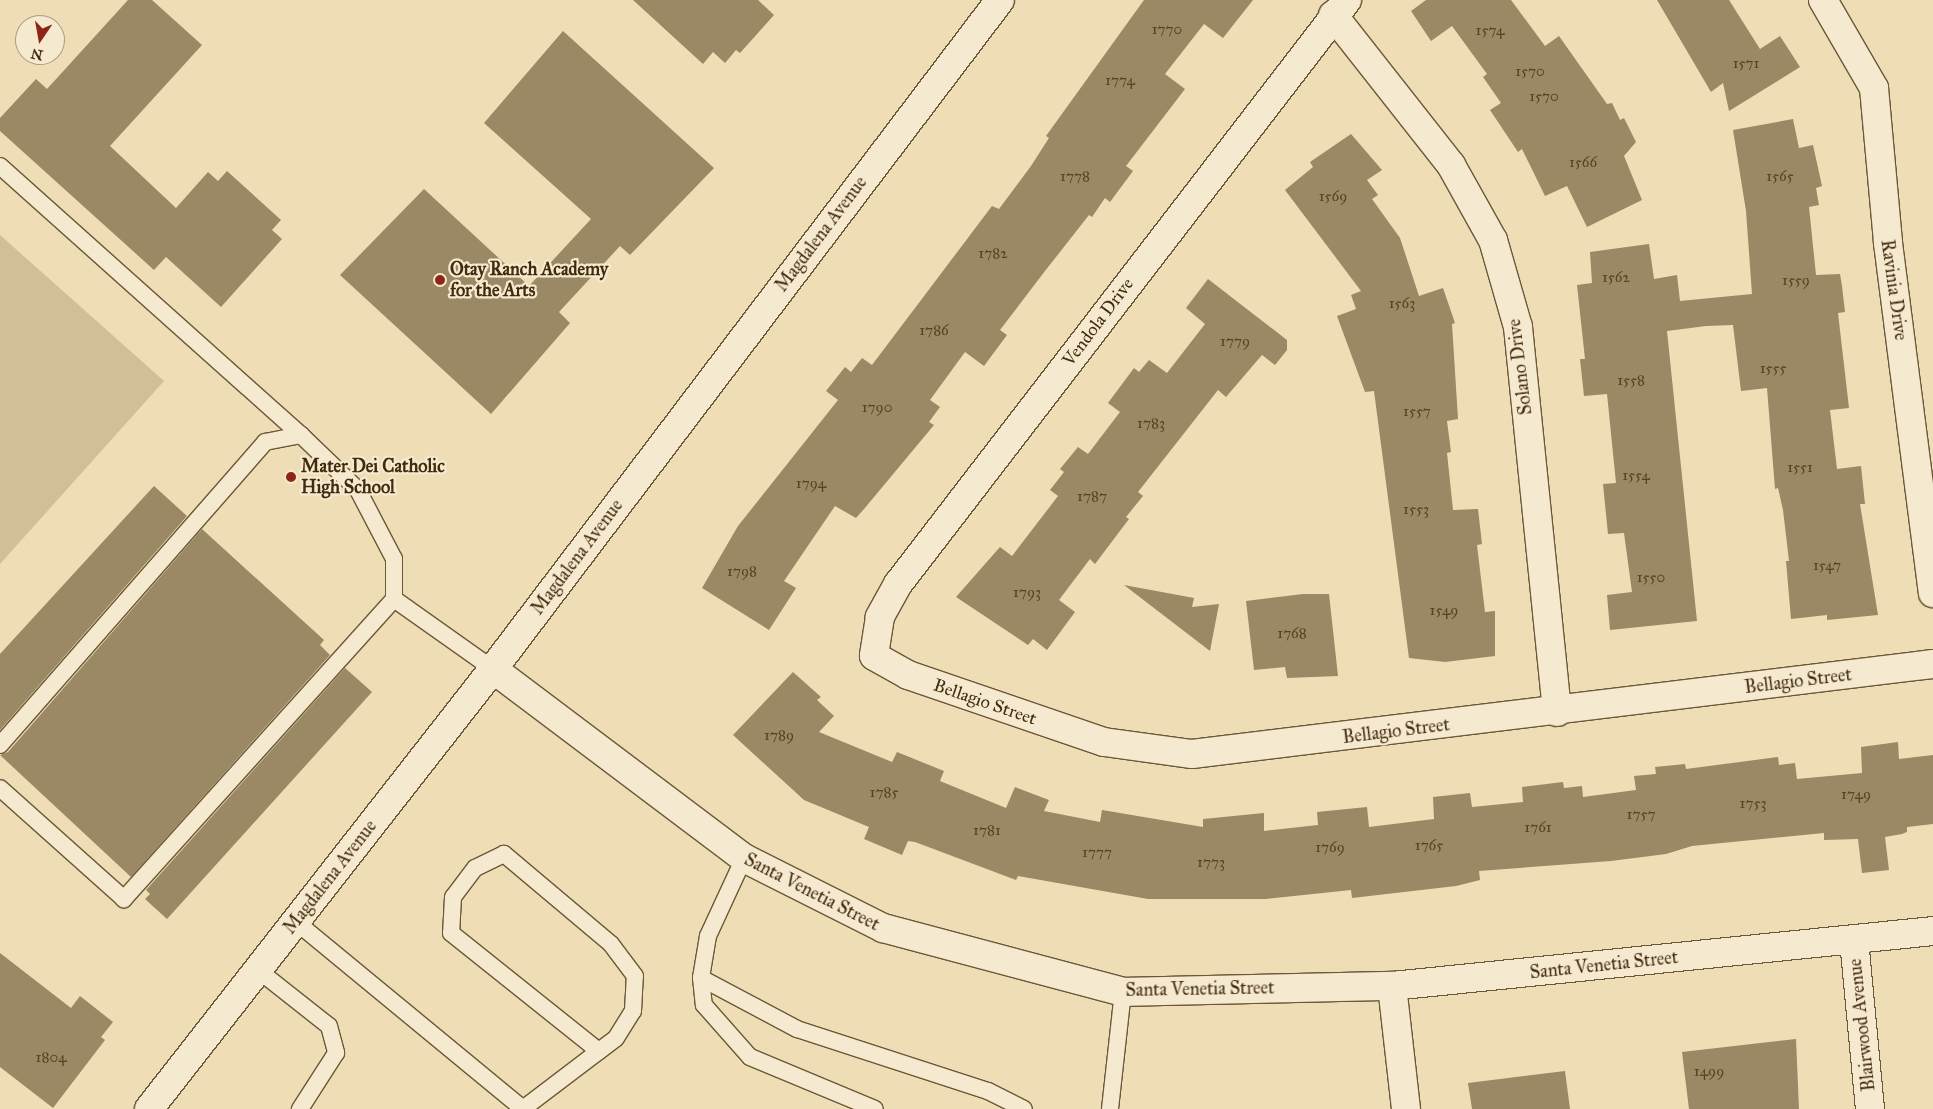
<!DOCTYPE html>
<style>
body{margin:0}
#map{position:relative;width:1933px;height:1109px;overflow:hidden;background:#efddb5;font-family:"IM FELL Great Primer",serif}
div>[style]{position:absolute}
.green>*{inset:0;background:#d1bf98}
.building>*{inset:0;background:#9b8864}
.roads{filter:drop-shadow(1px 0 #6c5837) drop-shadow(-1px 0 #6c5837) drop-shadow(0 1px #6c5837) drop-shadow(0 -1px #6c5837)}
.service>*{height:16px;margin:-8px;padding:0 8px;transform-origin:8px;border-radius:8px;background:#f5e9cf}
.minor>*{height:28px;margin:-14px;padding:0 14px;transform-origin:14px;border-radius:14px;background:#f5e9cf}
.tertiary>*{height:28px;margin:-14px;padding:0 14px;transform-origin:14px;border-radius:14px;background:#f5e9cf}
.dots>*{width:14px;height:14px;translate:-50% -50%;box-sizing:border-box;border:2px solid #f5e9cf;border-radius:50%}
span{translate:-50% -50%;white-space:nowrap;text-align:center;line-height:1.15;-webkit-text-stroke:4.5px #f5e9cf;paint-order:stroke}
.number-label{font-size:15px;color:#584223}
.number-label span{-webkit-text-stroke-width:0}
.street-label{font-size:18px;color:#412b0d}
.poi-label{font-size:18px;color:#412b0d;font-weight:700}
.left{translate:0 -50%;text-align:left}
.north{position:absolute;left:15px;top:15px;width:50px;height:50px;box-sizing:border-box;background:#f5e9cf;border:1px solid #ad9d81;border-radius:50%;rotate:192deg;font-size:14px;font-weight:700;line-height:20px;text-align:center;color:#412b0d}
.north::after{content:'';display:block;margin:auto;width:18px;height:22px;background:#8f2418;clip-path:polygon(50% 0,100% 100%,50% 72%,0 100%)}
</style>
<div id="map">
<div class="green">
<div style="clip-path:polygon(0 235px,164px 381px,0 564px)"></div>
</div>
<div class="building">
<div style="clip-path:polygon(128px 0,152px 0,202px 45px,110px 146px,176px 208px,208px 172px,218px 181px,227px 171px,281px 220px,272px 230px,282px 239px,221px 307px,166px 257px,154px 270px,0 131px,0 118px,36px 79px,47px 89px)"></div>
<div style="clip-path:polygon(633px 0,758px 0,774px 15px,740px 53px,736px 50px,725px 63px,713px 52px,703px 64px)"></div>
<div style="clip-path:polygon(1144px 0,1253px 0,1223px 38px,1204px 24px,1165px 74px,1185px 89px,1126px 166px,1133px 171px,1110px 202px,1105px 198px,1092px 217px,1089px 215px,1045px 271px,1000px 330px,1007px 335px,984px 366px,965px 352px,930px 400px,940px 407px,929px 422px,934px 425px,864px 509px,856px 518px,835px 506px,784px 581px,796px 588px,769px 630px,702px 588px,738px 526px,838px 400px,826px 391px,845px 367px,851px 372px,862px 358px,872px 365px,992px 206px,999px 209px,1031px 166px,1049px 138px,1046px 136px)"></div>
<div style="clip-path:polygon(1426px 0,1511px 0,1545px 46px,1559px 36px,1607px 104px,1612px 103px,1620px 120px,1624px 118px,1636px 142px,1624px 156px,1642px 200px,1587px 227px,1567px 186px,1545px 196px,1522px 149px,1518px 152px,1490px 110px,1501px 103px,1483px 77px,1487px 74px,1452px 26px,1431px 41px,1411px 11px)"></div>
<div style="clip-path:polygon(1657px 0,1729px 0,1760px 49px,1780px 36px,1800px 67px,1729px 111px,1723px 83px,1711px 92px)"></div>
<div style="clip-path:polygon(563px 31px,714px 168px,630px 255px,620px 246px,559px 312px,570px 323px,491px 414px,340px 275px,424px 189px,529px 286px,591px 219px,484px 123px)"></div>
<div style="clip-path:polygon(1793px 119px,1799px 148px,1813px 145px,1822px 186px,1816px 188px,1819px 205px,1809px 207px,1816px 275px,1840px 274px,1842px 286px,1845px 312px,1838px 313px,1849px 408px,1830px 410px,1837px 469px,1861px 466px,1865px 504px,1860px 504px,1878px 615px,1827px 620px,1827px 615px,1791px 619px,1786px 561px,1789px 561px,1783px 510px,1778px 488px,1775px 489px,1767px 388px,1741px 391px,1733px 325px,1706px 326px,1667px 331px,1697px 621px,1610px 630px,1607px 595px,1632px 592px,1624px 533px,1608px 534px,1603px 484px,1616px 483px,1607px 394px,1584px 396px,1580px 359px,1585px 359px,1577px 285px,1592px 283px,1590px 252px,1649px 244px,1654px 279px,1677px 275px,1680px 301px,1752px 294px,1746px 211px,1733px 130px)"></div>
<div style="clip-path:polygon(1351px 134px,1382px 170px,1367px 180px,1378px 195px,1372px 199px,1400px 238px,1419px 296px,1443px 288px,1455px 323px,1452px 324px,1458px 419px,1447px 421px,1451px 452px,1447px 453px,1453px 510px,1478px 509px,1482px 544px,1477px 545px,1485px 612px,1495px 611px,1495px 656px,1445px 662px,1409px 658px,1374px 391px,1365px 392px,1337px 316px,1356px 309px,1351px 295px,1361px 291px,1285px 190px,1313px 167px,1310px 162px)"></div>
<div style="clip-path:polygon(1208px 279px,1287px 340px,1287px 350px,1275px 365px,1262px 355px,1226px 397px,1218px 390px,1138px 492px,1143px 496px,1126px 517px,1129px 519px,1095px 564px,1090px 559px,1059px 600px,1075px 612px,1047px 650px,1033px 639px,1028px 645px,956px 597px,1000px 547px,1012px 556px,1058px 496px,1050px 490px,1064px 472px,1060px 469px,1078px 447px,1088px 454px,1120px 412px,1108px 403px,1134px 368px,1139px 372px,1149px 360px,1167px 373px,1205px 324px,1186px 308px)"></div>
<div style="clip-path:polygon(154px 486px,187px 516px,0 730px,0 654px)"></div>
<div style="clip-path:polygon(202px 529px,324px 640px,320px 645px,330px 655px,131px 877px,0 755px,8px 752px)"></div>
<div style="clip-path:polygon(1124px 585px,1194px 598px,1192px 607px,1219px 604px,1210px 651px)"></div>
<div style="clip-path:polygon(1303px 594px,1329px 594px,1338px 676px,1287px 678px,1285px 667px,1254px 670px,1246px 601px)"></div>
<div style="clip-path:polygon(345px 668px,372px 692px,167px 919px,145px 899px,150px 894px,146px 890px)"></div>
<div style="clip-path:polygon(793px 672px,821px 697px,817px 700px,834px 716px,819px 732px,892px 762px,897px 752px,944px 771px,940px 781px,1006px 808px,1015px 787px,1049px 800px,1044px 811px,1100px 822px,1102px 810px,1203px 827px,1203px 819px,1264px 813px,1264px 831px,1318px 825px,1317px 812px,1367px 807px,1369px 827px,1434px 819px,1433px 797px,1470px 793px,1472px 807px,1523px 802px,1522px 787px,1563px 782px,1564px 788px,1582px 786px,1583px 797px,1636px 790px,1634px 776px,1656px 774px,1655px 767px,1685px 764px,1686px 769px,1778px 757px,1779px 765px,1795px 763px,1797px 779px,1862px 773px,1861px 747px,1898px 742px,1899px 759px,1933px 755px,1933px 824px,1907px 827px,1907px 832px,1902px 834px,1885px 837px,1889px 870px,1862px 873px,1858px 839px,1824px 840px,1824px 833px,1692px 846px,1666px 854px,1611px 861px,1479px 871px,1480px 880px,1456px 886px,1352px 898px,1351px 890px,1266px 899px,1148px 899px,1018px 876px,1016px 880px,915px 842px,908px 841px,902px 855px,864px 839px,869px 827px,804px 800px,733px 735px)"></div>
<div style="clip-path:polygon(0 953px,71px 1008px,80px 996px,113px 1022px,101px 1037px,105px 1040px,53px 1108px,0 1067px)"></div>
<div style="clip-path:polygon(1796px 1039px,1799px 1109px,1689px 1109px,1682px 1052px)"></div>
<div style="clip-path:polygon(1565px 1071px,1570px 1109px,1472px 1109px,1468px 1083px)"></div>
</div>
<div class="roads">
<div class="service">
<div style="left:0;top:166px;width:404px;rotate:41.8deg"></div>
<div style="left:394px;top:599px;width:121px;rotate:35.3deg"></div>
<div style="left:0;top:745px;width:403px;rotate:-48.8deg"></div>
<div style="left:265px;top:442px;width:37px;rotate:-11deg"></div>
<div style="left:301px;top:435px;width:79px;rotate:44deg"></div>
<div style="left:358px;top:490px;width:78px;rotate:62.4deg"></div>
<div style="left:394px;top:559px;width:40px;rotate:90deg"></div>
<div style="left:394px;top:599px;width:404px;rotate:132deg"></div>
<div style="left:124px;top:899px;width:166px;rotate:-138.2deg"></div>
<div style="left:744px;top:858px;width:86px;rotate:114.8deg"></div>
<div style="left:708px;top:936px;width:43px;rotate:99.5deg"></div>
<div style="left:701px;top:978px;width:27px;rotate:84deg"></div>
<div style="left:704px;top:1005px;width:69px;rotate:48.5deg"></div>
<div style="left:750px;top:1057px;width:135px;rotate:22.6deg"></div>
<div style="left:295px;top:921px;width:296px;rotate:39.5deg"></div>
<div style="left:258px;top:970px;width:90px;rotate:38.3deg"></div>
<div style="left:329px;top:1026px;width:28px;rotate:75deg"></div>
<div style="left:336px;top:1053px;width:67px;rotate:122.7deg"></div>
<div style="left:701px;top:978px;width:109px;rotate:28deg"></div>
<div style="left:797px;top:1029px;width:201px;rotate:18deg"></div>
<div style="left:988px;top:1091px;width:40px;rotate:26.6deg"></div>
<div style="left:524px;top:1108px;width:94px;rotate:-37.2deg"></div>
<div style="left:599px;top:1051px;width:21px;rotate:-37deg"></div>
<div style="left:616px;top:1038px;width:32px;rotate:-58deg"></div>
<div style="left:633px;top:1011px;width:35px;rotate:-87deg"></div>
<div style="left:635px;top:976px;width:40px;rotate:-127deg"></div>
<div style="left:611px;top:944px;width:140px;rotate:-139.9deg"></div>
<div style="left:504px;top:854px;width:32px;rotate:154deg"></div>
<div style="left:475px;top:868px;width:36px;rotate:127deg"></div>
<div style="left:453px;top:897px;width:36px;rotate:93deg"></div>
<div style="left:451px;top:933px;width:189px;rotate:38.6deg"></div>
<div style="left:1110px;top:1109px;width:118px;rotate:-83.7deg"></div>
</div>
<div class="minor">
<div style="left:1347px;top:0;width:737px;rotate:127.55deg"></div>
<div style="left:898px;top:584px;width:38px;rotate:119deg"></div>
<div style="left:880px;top:617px;width:39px;rotate:99deg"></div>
<div style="left:874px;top:656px;width:39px;rotate:29deg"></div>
<div style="left:908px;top:675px;width:207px;rotate:18.9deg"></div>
<div style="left:1104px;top:742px;width:89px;rotate:7.8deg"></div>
<div style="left:1192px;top:754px;width:746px;rotate:-6.93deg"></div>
<div style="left:1823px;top:0;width:102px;rotate:59.9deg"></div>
<div style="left:1874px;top:88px;width:156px;rotate:84.8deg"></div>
<div style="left:1888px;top:243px;width:353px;rotate:82.7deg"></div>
<div style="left:1333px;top:15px;width:191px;rotate:51.8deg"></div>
<div style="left:1451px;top:165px;width:86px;rotate:60.8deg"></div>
<div style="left:1493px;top:240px;width:91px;rotate:74deg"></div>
<div style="left:1518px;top:327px;width:387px;rotate:84.2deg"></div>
<div style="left:1854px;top:940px;width:170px;rotate:84.6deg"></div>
<div style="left:1392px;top:986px;width:124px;rotate:83.5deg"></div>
</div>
<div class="tertiary">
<div style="left:493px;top:669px;width:314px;rotate:37deg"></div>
<div style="left:744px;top:858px;width:156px;rotate:26.7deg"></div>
<div style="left:883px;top:928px;width:248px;rotate:14.9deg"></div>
<div style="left:1123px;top:992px;width:269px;rotate:-1.3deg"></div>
<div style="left:1392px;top:986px;width:544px;rotate:-5.8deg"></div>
<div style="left:149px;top:1109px;width:559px;rotate:-51.98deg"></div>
<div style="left:493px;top:669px;width:839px;rotate:-52.84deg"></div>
</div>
</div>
<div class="dots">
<div style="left:440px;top:280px;background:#8f2418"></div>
<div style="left:291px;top:477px;background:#8f2418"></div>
</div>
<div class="number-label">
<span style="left:1167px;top:30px">1770</span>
<span style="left:1490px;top:31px">1574</span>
<span style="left:1746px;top:64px">1571</span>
<span style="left:1530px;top:72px">1570</span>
<span style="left:1120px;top:81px">1774</span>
<span style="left:1544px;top:97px">1570</span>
<span style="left:1583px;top:163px">1566</span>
<span style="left:1075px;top:177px">1778</span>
<span style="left:1780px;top:177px">1565</span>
<span style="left:1333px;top:197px">1569</span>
<span style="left:993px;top:254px">1782</span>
<span style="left:1616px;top:278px">1562</span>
<span style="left:1796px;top:281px">1559</span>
<span style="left:1402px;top:304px">1563</span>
<span style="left:934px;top:331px">1786</span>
<span style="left:1235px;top:342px">1779</span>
<span style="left:1773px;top:369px">1555</span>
<span style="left:1631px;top:381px">1558</span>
<span style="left:877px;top:408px">1790</span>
<span style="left:1417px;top:412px">1557</span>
<span style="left:1151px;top:424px">1783</span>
<span style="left:1800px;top:468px">1551</span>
<span style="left:1636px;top:476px">1554</span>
<span style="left:811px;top:484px">1794</span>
<span style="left:1092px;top:497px">1787</span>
<span style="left:1416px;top:510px">1553</span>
<span style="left:1827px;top:566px">1547</span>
<span style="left:742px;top:572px">1798</span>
<span style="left:1651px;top:578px">1550</span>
<span style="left:1027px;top:593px">1793</span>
<span style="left:1444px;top:611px">1549</span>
<span style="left:1292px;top:634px">1768</span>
<span style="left:779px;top:736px">1789</span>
<span style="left:884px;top:793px">1785</span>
<span style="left:1856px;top:795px">1749</span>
<span style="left:1753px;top:804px">1753</span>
<span style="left:1641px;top:815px">1757</span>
<span style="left:1538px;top:828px">1761</span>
<span style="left:987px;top:831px">1781</span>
<span style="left:1429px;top:846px">1765</span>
<span style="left:1330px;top:848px">1769</span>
<span style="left:1097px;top:853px">1777</span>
<span style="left:1211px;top:863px">1773</span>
<span style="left:51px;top:1058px">1804</span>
<span style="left:1709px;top:1072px">1499</span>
</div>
<div class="street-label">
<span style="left:821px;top:234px;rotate:-53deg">Magdalena Avenue</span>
<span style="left:1894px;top:290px;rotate:82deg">Ravinia Drive</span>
<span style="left:1098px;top:322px;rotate:-53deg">Vendola Drive</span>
<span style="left:1520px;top:367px;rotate:-97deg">Solano Drive</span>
<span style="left:577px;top:557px;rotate:-53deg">Magdalena Avenue</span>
<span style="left:1798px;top:681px;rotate:-7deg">Bellagio Street</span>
<span style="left:985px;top:702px;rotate:19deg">Bellagio Street</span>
<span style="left:1396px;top:731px;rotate:-7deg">Bellagio Street</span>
<span style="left:330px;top:877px;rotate:-52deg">Magdalena Avenue</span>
<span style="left:812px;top:892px;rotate:27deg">Santa Venetia Street</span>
<span style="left:1604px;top:965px;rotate:-6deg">Santa Venetia Street</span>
<span style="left:1200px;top:989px;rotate:-1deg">Santa Venetia Street</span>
<span style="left:1862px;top:1025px;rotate:-96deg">Blairwood Avenue</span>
</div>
<div class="poi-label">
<span class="left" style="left:450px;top:280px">Otay Ranch Academy<br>for the Arts</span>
<span class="left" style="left:301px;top:477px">Mater Dei Catholic<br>High School</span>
</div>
<div class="north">N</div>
</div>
